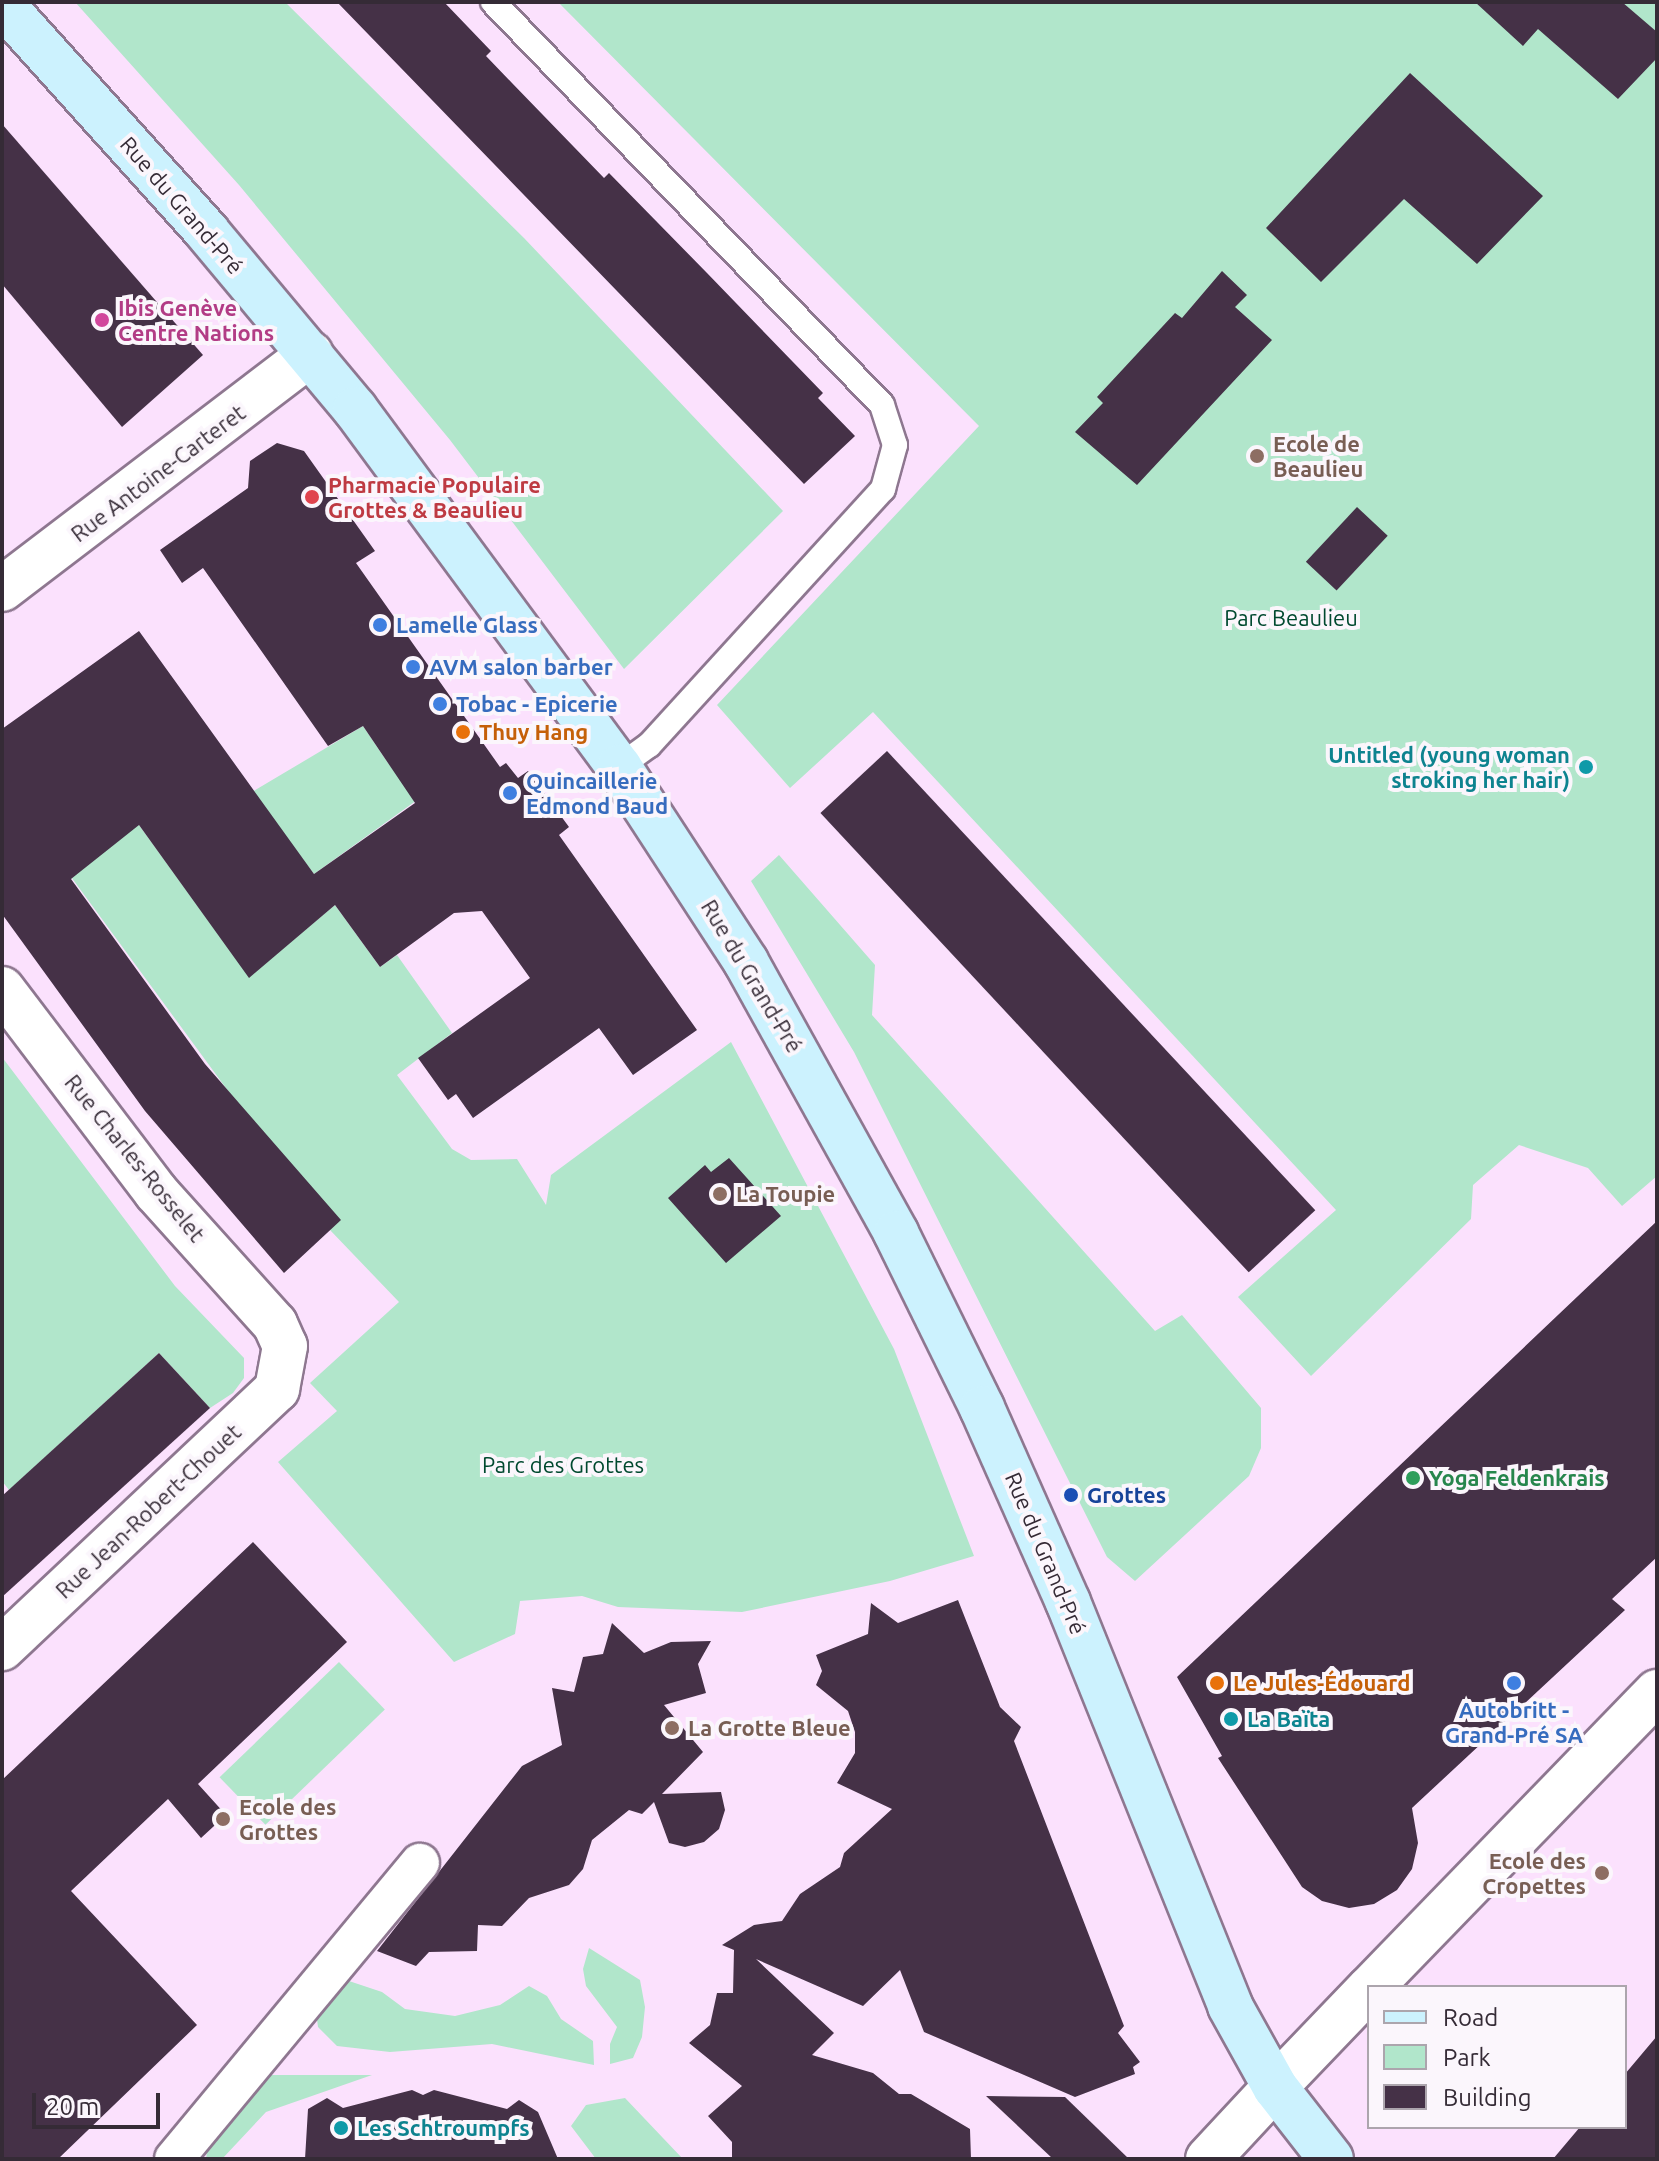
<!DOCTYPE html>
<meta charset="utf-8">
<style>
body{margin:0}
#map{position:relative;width:1659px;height:2161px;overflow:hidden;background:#fbe1fd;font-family:Ubuntu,sans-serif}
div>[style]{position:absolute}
.green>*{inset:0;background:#b1e6cb;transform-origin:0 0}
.building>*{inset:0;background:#453147;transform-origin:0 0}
.roads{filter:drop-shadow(2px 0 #8e7790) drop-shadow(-2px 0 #8e7790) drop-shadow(0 2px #8e7790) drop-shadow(0 -2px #8e7790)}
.service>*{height:24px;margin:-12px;padding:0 12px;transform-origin:12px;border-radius:12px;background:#fff}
.pedestrian>*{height:38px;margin:-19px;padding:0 19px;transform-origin:19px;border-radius:19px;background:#fff}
.minor>*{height:44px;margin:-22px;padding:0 22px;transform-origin:22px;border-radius:22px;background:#fff}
.tertiary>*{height:44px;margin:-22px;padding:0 22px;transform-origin:22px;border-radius:22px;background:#fff}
.secondary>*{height:44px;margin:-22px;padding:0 22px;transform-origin:22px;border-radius:22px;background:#ccf2fe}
.dots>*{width:22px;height:22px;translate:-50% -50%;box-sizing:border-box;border:4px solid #fbf6fc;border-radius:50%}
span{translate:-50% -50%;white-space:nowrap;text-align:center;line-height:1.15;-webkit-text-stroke:8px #fbf6fc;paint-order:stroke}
.street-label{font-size:22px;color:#352b36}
.hotel-label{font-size:22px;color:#b23c85;font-weight:700}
.left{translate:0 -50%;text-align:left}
.education-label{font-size:22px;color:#785e54;font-weight:700}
.right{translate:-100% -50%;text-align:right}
.health-label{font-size:22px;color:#be3a42;font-weight:700}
.park-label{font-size:22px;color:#00492f}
.shop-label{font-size:22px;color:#366cbe;font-weight:700}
.food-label{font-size:22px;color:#c56008;font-weight:700}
.culture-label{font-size:22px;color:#0d838f;font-weight:700}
.leisure-label{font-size:22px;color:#27864d;font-weight:700}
.transit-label{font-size:22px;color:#164399;font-weight:700}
.frame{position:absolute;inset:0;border:4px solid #352b36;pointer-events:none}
.legend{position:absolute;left:1367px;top:1985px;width:260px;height:144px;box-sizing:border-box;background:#fbf6fc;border:2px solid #aca5ad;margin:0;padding:10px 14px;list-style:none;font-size:24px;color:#352b36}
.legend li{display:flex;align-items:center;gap:16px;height:40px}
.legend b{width:40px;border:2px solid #aca5ad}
.scale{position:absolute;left:32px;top:2093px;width:128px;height:36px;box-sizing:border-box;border:4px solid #352b36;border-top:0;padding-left:10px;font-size:24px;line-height:28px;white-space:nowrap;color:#352b36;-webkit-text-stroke:6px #fbf6fc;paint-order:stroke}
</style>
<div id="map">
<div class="green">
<div style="clip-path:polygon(75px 2px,285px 2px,524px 238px,783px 511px,624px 669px,450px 440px,239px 185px)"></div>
<div style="clip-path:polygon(558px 2px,1657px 2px,1657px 1176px,1622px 1206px,1588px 1168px,1519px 1145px,1473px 1185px,1471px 1219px,1311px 1376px,1238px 1297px,1336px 1210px,873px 712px,790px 788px,717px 705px,979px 426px)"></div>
<div style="clip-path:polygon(363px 726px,388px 763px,424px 795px,314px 874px,252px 792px)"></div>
<div style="clip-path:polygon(22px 810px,139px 825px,249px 977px,335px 905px,380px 967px,397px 955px,452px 1033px,397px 1075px,452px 1149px,471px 1160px,517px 1159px,546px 1205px,551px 1175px,731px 1042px,894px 1349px,974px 1556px,890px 1581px,742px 1612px,618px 1607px,582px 1596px,520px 1601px,515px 1634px,454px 1662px,278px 1462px,337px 1411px,310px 1383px,399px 1302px,330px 1230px)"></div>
<div style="clip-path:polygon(779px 855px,875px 965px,872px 1015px,1155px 1331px,1182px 1315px,1261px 1408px,1261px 1448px,1249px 1476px,1135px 1581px,1107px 1557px,854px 1052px,751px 881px)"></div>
<div style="clip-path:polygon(2px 1057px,175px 1286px,244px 1358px,244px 1378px,233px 1393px,210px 1408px,159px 1353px,9px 1490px,2px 1481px)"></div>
<div style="left:339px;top:1662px;width:66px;height:166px;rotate:46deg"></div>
<div style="clip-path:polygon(589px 1948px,640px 1980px,645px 2007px,642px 2037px,633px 2058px,610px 2064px,610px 2044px,617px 2027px,586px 1986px,583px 1969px)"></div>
<div style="clip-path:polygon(346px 1980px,382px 1992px,405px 2009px,455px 2016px,500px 2005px,529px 1986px,547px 1996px,561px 2019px,593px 2041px,594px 2065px,492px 2044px,390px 2052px,337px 2046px,318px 2027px,316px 2012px)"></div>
<div style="clip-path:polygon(265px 2075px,372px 2075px,266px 2112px,222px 2159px,206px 2159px,208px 2145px)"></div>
<div style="clip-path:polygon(625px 2098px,682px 2158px,683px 2159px,596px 2159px,571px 2126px,586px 2105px)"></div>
</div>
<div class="building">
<div style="clip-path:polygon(337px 2px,444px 2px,491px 51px,486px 56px,512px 83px,604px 178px,609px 173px,707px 273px,823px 393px,818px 398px,855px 436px,804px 484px)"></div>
<div style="clip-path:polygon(1475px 2px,1622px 2px,1657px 32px,1657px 58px,1618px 99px,1538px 29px,1523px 46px)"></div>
<div style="clip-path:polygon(1410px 73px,1543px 196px,1477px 264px,1404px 199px,1321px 282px,1266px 228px)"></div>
<div style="clip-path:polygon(2px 124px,203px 355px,122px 427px,2px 284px)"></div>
<div style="clip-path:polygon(1222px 271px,1247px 295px,1235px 307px,1272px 340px,1137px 485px,1075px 432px,1103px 403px,1097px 397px,1175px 313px,1182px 318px)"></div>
<div style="clip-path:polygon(277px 443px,304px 451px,375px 551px,356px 563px,500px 767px,506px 763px,518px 778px,528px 771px,569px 827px,559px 835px,697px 1030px,633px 1075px,599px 1028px,473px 1118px,456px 1094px,448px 1100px,418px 1058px,530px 978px,482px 911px,454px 913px,380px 967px,335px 905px,249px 978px,139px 825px,71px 879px,205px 1064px,341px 1220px,284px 1273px,145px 1111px,2px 914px,2px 729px,139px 631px,314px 874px,415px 803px,363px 726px,328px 746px,203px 568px,182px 583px,160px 550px,248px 488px,250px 461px)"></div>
<div style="left:1357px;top:507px;width:42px;height:75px;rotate:43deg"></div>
<div style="left:887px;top:751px;width:628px;height:91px;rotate:47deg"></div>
<div style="clip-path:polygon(729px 1158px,781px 1216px,726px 1263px,668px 1198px,705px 1165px,711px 1172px)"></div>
<div style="clip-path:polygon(1657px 1221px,1657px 1557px,1612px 1599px,1625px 1610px,1412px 1808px,1418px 1843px,1412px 1869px,1397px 1890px,1374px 1904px,1349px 1908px,1322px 1901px,1302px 1887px,1218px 1758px,1222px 1756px,1177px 1677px)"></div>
<div style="clip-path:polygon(159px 1353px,210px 1408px,2px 1597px,2px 1496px)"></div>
<div style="clip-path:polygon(253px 1542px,347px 1642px,198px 1784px,226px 1815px,201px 1838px,168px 1799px,71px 1891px,197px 2025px,58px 2159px,2px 2159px,2px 1780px)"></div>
<div style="clip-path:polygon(958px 1600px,1000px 1707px,1021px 1727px,1014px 1741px,1124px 2026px,1118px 2033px,1140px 2062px,1133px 2067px,1135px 2074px,1075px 2097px,924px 2032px,900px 1970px,863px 2006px,756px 1959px,834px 2033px,812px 2055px,873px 2073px,899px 2094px,911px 2094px,970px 2129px,971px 2159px,732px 2159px,732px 2142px,708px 2116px,742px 2086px,689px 2043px,710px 2025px,717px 1993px,733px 1993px,734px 1950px,722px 1945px,754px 1925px,782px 1921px,800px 1894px,840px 1867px,844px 1853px,892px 1809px,837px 1783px,855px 1753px,855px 1732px,848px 1711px,816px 1685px,822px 1671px,816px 1655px,868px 1634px,871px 1603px,898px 1623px)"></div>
<div style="clip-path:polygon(612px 1623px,644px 1653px,671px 1642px,711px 1641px,698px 1664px,706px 1693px,664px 1705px,703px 1752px,662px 1794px,721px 1792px,725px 1810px,719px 1829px,704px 1842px,685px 1847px,669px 1843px,654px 1802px,642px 1814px,629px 1810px,592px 1840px,583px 1869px,569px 1885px,529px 1898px,502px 1926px,478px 1925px,477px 1951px,429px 1952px,416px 1966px,377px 1951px,522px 1766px,562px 1745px,552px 1688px,574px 1692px,583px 1657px,603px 1654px)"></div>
<div style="clip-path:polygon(1657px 2036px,1657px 2159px,1553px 2159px,1580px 2127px,1625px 2127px,1625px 2074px)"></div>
<div style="clip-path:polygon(412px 2090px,423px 2095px,434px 2090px,507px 2109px,519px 2100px,538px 2112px,558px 2159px,305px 2159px,308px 2109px,327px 2098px,343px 2108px)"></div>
<div style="clip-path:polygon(986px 2096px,1065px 2097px,1129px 2159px,1053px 2159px)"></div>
</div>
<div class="roads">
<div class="service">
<div style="left:493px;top:2px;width:560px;rotate:46.01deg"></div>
<div style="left:882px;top:405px;width:42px;rotate:72deg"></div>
<div style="left:895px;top:445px;width:46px;rotate:105.3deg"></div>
<div style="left:883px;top:489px;width:347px;rotate:132.4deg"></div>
<div style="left:649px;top:745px;width:37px;rotate:144deg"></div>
</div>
<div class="pedestrian">
<div style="left:174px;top:2159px;width:385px;rotate:-50.3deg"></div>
</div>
<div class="minor">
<div style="left:2px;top:589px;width:388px;rotate:-37.3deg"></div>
<div style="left:2px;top:989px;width:255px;rotate:52.8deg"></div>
<div style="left:156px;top:1192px;width:178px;rotate:48deg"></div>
<div style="left:275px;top:1324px;width:24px;rotate:66deg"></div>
<div style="left:285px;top:1346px;width:44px;rotate:100.5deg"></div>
<div style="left:277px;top:1389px;width:378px;rotate:136.7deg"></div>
<div style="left:1371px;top:1987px;width:411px;rotate:-45.9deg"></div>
<div style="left:1275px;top:2087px;width:136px;rotate:-46.2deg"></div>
</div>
<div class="tertiary">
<div style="left:1208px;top:2159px;width:98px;rotate:-47.1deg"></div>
</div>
<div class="secondary">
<div style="left:2px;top:4px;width:307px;rotate:48deg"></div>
<div style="left:207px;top:232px;width:231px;rotate:50.1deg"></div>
<div style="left:355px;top:409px;width:445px;rotate:53.6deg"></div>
<div style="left:619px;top:767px;width:233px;rotate:56.9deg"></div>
<div style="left:746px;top:962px;width:310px;rotate:61deg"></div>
<div style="left:896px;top:1233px;width:195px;rotate:63.8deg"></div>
<div style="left:982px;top:1408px;width:212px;rotate:66.1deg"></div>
<div style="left:1068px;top:1602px;width:435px;rotate:68.1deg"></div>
<div style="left:1230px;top:2006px;width:93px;rotate:60.9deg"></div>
<div style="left:1275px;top:2087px;width:91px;rotate:52.1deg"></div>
</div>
</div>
<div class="dots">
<div style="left:102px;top:320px;background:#d1479c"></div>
<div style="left:1257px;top:456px;background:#8d6e63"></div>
<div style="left:312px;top:497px;background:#e0444e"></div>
<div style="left:380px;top:625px;background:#3f7fe0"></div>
<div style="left:413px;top:667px;background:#3f7fe0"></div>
<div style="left:440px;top:704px;background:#3f7fe0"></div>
<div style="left:463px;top:732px;background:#e8710a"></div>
<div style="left:1586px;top:767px;background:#0f9aa8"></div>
<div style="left:510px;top:793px;background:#3f7fe0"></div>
<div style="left:720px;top:1194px;background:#8d6e63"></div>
<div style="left:1413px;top:1478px;background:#2e9e5b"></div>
<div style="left:1071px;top:1495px;background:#1a4fb4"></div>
<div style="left:1217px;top:1683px;background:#e8710a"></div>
<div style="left:1514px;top:1683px;background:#3f7fe0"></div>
<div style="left:1231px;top:1719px;background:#0f9aa8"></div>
<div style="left:672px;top:1728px;background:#8d6e63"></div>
<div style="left:223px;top:1819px;background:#8d6e63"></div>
<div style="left:1602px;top:1873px;background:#8d6e63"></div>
<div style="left:341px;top:2128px;background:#0f9aa8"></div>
</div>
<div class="street-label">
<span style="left:182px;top:205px;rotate:49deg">Rue du Grand-Pré</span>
<span style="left:158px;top:473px;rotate:-37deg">Rue Antoine-Carteret</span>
<span style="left:752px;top:976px;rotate:59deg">Rue du Grand-Pré</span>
<span style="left:135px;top:1158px;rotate:51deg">Rue Charles-Rosselet</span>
<span style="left:148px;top:1511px;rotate:-43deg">Rue Jean-Robert-Chouet</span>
<span style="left:1046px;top:1553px;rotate:67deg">Rue du Grand-Pré</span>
</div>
<div class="hotel-label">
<span class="left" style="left:118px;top:320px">Ibis Genève<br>Centre Nations</span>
</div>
<div class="education-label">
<span class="left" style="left:1273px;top:456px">Ecole de<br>Beaulieu</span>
<span class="left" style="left:736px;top:1194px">La Toupie</span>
<span class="left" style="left:688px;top:1728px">La Grotte Bleue</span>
<span class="left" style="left:239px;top:1819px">Ecole des<br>Grottes</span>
<span class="right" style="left:1586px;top:1873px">Ecole des<br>Cropettes</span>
</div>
<div class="health-label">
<span class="left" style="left:328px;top:497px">Pharmacie Populaire<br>Grottes &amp; Beaulieu</span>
</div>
<div class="park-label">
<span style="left:1291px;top:618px">Parc Beaulieu</span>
<span style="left:563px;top:1465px">Parc des Grottes</span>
</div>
<div class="shop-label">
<span class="left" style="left:396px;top:625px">Lamelle Glass</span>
<span class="left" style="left:429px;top:667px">AVM salon barber</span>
<span class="left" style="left:456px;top:704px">Tobac - Epicerie</span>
<span class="left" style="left:526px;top:793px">Quincaillerie<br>Edmond Baud</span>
<span style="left:1514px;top:1722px">Autobritt -<br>Grand-Pré SA</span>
</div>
<div class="food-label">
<span class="left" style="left:479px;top:732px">Thuy Hang</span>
<span class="left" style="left:1233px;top:1683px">Le Jules-Édouard</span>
</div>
<div class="culture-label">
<span class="right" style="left:1570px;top:767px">Untitled (young woman<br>stroking her hair)</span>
<span class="left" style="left:1247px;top:1719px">La Baïta</span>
<span class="left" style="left:357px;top:2128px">Les Schtroumpfs</span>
</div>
<div class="leisure-label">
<span class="left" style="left:1429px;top:1478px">Yoga Feldenkrais</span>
</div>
<div class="transit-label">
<span class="left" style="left:1087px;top:1495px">Grottes</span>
</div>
<div class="frame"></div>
<ul class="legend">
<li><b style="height:10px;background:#ccf2fe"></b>Road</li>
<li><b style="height:22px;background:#b1e6cb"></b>Park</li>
<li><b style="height:22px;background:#453147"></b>Building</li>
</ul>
<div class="scale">20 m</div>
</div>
